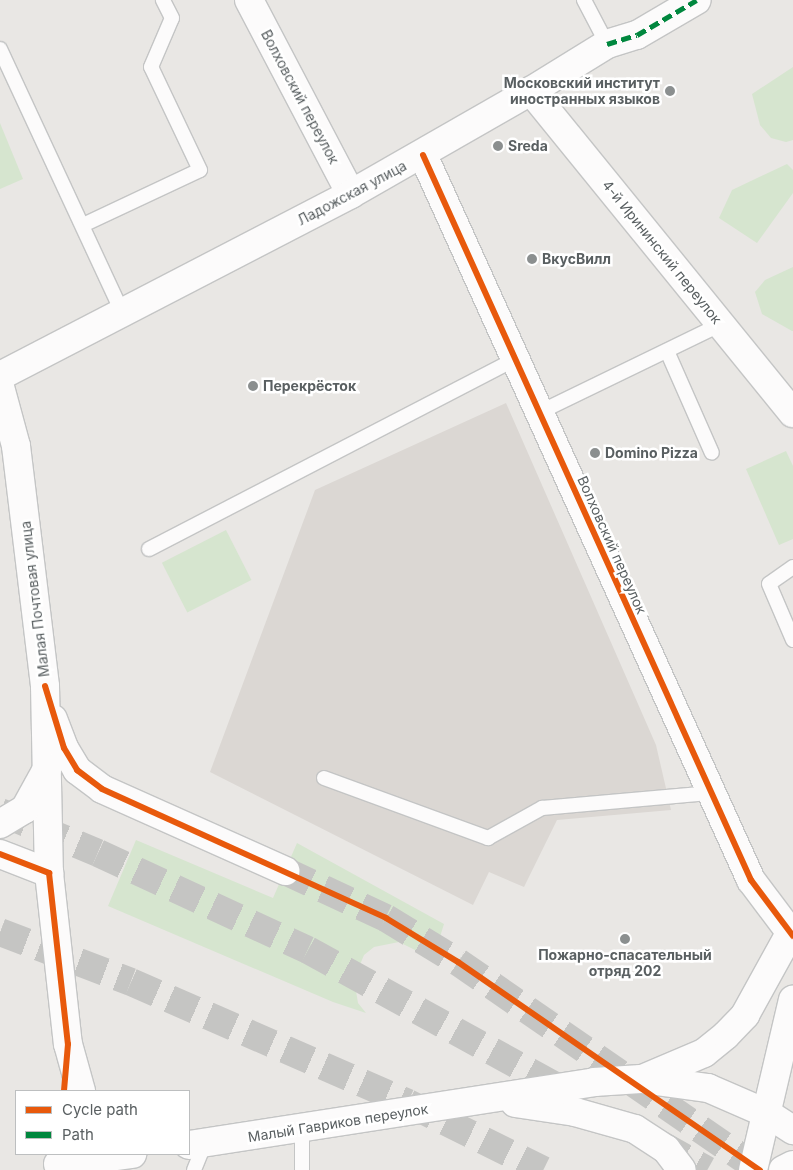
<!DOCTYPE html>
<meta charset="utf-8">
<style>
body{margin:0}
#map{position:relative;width:793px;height:1170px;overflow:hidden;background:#e9e7e4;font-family:Inter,sans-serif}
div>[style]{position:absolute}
.education>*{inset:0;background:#dbd7d3}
.green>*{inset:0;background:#d6e5cf;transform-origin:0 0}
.secondary-tunnel>*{height:28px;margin-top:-14px;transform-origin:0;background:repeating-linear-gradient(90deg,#c5c5c3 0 28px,transparent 0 42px)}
.primary-tunnel>*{height:28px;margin-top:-14px;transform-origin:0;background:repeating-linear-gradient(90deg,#c5c5c3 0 28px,transparent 0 42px)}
.roads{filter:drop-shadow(1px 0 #c4c5c5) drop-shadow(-1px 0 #c4c5c5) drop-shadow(0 1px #c4c5c5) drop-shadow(0 -1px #c4c5c5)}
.lane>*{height:14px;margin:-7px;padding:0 7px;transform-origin:7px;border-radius:7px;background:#fcfbfb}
.street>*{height:28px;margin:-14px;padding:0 14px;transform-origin:14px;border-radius:14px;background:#fcfbfb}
.secondary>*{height:28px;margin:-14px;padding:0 14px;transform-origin:14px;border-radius:14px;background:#fcfbfb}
.quiet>*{height:5px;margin-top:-2.5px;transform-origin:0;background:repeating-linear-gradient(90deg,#00873e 0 10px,transparent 0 15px)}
.cycleway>*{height:6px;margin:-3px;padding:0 3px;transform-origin:3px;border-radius:3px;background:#e8590c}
.dots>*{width:14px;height:14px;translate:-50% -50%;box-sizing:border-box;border:2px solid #fff;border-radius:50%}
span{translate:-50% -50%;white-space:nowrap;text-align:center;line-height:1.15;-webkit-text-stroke:5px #fff;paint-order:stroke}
.poi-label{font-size:14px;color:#595f61;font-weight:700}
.right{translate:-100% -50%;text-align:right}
.left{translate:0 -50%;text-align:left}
.street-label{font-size:14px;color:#595f61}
.legend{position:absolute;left:15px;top:1090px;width:175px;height:65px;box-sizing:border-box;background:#fff;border:1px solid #bdbfc0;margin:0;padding:6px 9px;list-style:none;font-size:15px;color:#595f61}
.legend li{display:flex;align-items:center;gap:10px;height:25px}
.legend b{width:25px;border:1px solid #bdbfc0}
</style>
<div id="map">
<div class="education">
<div style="clip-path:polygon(506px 403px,656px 745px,671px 810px,557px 820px,524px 887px,489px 872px,473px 905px,210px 772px,315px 490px)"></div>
</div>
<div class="green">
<div style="clip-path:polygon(793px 67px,793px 140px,786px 142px,771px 138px,760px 125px,752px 94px)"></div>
<div style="clip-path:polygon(0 123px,23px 179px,0 189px)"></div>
<div style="clip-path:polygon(787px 164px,793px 170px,793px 193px,757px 243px,719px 218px,732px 190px)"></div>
<div style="clip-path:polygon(793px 267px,793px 331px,792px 331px,762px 314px,755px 292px,765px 280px)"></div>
<div style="clip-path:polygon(786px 451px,793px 466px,793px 539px,779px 545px,746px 469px)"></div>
<div style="left:226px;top:530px;width:56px;height:72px;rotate:63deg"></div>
<div style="clip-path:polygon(136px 840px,273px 898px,297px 843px,444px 924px,433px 959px,399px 942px,374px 947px,364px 955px,354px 979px,358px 1003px,366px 1013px,333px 1002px,108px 906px)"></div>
</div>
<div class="secondary-tunnel">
<div style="left:285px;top:871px;width:111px;rotate:25deg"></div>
<div style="left:386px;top:918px;width:84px;rotate:31.4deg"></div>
<div style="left:458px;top:962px;width:367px;rotate:34.6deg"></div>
</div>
<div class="primary-tunnel">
<div style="left:0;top:812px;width:106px;rotate:22.7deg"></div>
<div style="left:98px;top:853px;width:231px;rotate:24.8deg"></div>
<div style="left:308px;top:950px;width:299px;rotate:28.8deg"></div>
<div style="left:0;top:932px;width:140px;rotate:20.9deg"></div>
<div style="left:131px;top:982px;width:302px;rotate:23.6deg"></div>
<div style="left:408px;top:1103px;width:151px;rotate:26.4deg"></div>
<div style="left:660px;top:1144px;width:54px;rotate:29deg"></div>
</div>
<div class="roads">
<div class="lane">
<div style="left:584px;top:0;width:50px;rotate:62.4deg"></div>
<div style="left:0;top:49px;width:290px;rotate:65.1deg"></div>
<div style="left:83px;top:225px;width:129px;rotate:-25.2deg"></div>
<div style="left:200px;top:170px;width:114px;rotate:-115.4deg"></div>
<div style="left:151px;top:67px;width:53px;rotate:-66.8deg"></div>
<div style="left:172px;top:18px;width:20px;rotate:-117deg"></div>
<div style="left:667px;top:351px;width:111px;rotate:66.2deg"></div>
<div style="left:538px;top:413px;width:203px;rotate:-25.9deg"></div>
<div style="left:149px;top:549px;width:411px;rotate:-27.4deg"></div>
<div style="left:793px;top:567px;width:29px;rotate:145deg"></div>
<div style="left:769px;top:584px;width:61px;rotate:66.8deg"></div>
<div style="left:324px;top:778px;width:175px;rotate:20.1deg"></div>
<div style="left:488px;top:838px;width:62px;rotate:-29.1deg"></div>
<div style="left:542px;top:808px;width:170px;rotate:-5.1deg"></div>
<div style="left:302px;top:1129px;width:41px;rotate:90deg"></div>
<div style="left:194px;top:1170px;width:29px;rotate:-68deg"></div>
</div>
<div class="street">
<div style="left:249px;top:0;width:219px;rotate:62.3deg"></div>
<div style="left:531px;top:91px;width:89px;rotate:-31.7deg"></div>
<div style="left:607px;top:44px;width:31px;rotate:-17deg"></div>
<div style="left:637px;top:35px;width:69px;rotate:-30.3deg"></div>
<div style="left:423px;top:155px;width:796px;rotate:65.66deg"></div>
<div style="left:751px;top:880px;width:70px;rotate:53.1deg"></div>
</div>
<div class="secondary">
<div style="left:0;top:376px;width:395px;rotate:-27.4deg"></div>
<div style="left:351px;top:194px;width:207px;rotate:-29.8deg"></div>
<div style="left:531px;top:91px;width:415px;rotate:50.9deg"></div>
<div style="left:0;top:387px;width:61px;rotate:74.8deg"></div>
<div style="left:16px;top:446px;width:242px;rotate:83.1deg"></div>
<div style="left:45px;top:686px;width:187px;rotate:88.8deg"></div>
<div style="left:49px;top:873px;width:172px;rotate:83.7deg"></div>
<div style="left:68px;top:1044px;width:49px;rotate:74.5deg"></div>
<div style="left:53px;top:719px;width:31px;rotate:69deg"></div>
<div style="left:64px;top:748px;width:26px;rotate:59deg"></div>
<div style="left:77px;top:770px;width:31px;rotate:37deg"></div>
<div style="left:102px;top:789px;width:201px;rotate:24.1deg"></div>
<div style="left:0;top:824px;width:29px;rotate:-31deg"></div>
<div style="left:25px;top:809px;width:46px;rotate:-61.2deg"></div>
<div style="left:0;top:854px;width:53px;rotate:21.2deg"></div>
<div style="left:645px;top:1078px;width:64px;rotate:-23deg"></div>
<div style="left:704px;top:1053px;width:28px;rotate:-39deg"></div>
<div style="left:726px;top:1035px;width:28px;rotate:-46deg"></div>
<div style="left:745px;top:1015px;width:99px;rotate:-61.1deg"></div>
<div style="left:515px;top:1103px;width:61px;rotate:8.5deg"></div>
<div style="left:575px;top:1112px;width:62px;rotate:15.8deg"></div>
<div style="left:635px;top:1129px;width:37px;rotate:33deg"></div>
<div style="left:666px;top:1149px;width:26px;rotate:53deg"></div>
<div style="left:189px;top:1145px;width:410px;rotate:-8.8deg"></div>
<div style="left:594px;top:1082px;width:47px;rotate:-3.7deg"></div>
<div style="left:641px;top:1079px;width:68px;rotate:7.7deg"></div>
<div style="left:708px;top:1088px;width:65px;rotate:23.4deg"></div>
<div style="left:768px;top:1114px;width:30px;rotate:33deg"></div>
<div style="left:58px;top:1164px;width:75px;rotate:-7.7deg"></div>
<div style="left:753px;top:1170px;width:175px;rotate:-76.8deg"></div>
<div style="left:783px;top:1170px;width:11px;rotate:-27deg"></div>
</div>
</div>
<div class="quiet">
<div style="left:607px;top:44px;width:31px;rotate:-17deg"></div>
<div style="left:637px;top:35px;width:69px;rotate:-30.3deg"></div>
</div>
<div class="cycleway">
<div style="left:423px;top:155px;width:796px;rotate:65.66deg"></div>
<div style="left:751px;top:880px;width:70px;rotate:53.1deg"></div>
<div style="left:45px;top:686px;width:65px;rotate:73deg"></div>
<div style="left:64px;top:748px;width:26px;rotate:59deg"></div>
<div style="left:77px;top:770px;width:31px;rotate:37deg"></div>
<div style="left:102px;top:789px;width:312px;rotate:24.4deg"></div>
<div style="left:386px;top:918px;width:84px;rotate:31.4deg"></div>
<div style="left:458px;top:962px;width:367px;rotate:34.6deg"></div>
<div style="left:0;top:854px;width:53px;rotate:21.2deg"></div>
<div style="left:49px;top:873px;width:172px;rotate:83.7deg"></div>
<div style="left:68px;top:1044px;width:47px;rotate:94.9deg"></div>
</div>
<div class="dots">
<div style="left:670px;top:91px;background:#8b8f8f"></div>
<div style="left:498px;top:146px;background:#8b8f8f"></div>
<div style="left:532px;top:259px;background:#8b8f8f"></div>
<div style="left:253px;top:386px;background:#8b8f8f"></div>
<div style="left:595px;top:453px;background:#8b8f8f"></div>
<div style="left:625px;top:939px;background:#8b8f8f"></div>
</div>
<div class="poi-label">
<span class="right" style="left:660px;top:91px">Московский институт<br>иностранных языков</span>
<span class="left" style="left:508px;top:146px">Sreda</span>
<span class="left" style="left:542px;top:259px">ВкусВилл</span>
<span class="left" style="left:263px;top:386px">Перекрёсток</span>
<span class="left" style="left:605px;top:453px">Domino Pizza</span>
<span style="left:625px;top:963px">Пожарно-спасательный<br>отряд 202</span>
</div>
<div class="street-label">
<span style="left:300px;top:97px;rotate:62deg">Волховский переулок</span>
<span style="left:352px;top:193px;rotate:-28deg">Ладожская улица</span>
<span style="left:662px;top:252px;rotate:51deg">4-й Ирининский переулок</span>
<span style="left:612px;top:545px;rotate:66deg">Волховский переулок</span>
<span style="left:35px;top:599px;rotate:-97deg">Малая Почтовая улица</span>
<span style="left:338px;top:1123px;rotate:-9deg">Малый Гавриков переулок</span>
</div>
<ul class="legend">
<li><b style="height:6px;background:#e8590c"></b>Cycle path</li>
<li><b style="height:6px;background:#00873e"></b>Path</li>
</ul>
</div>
